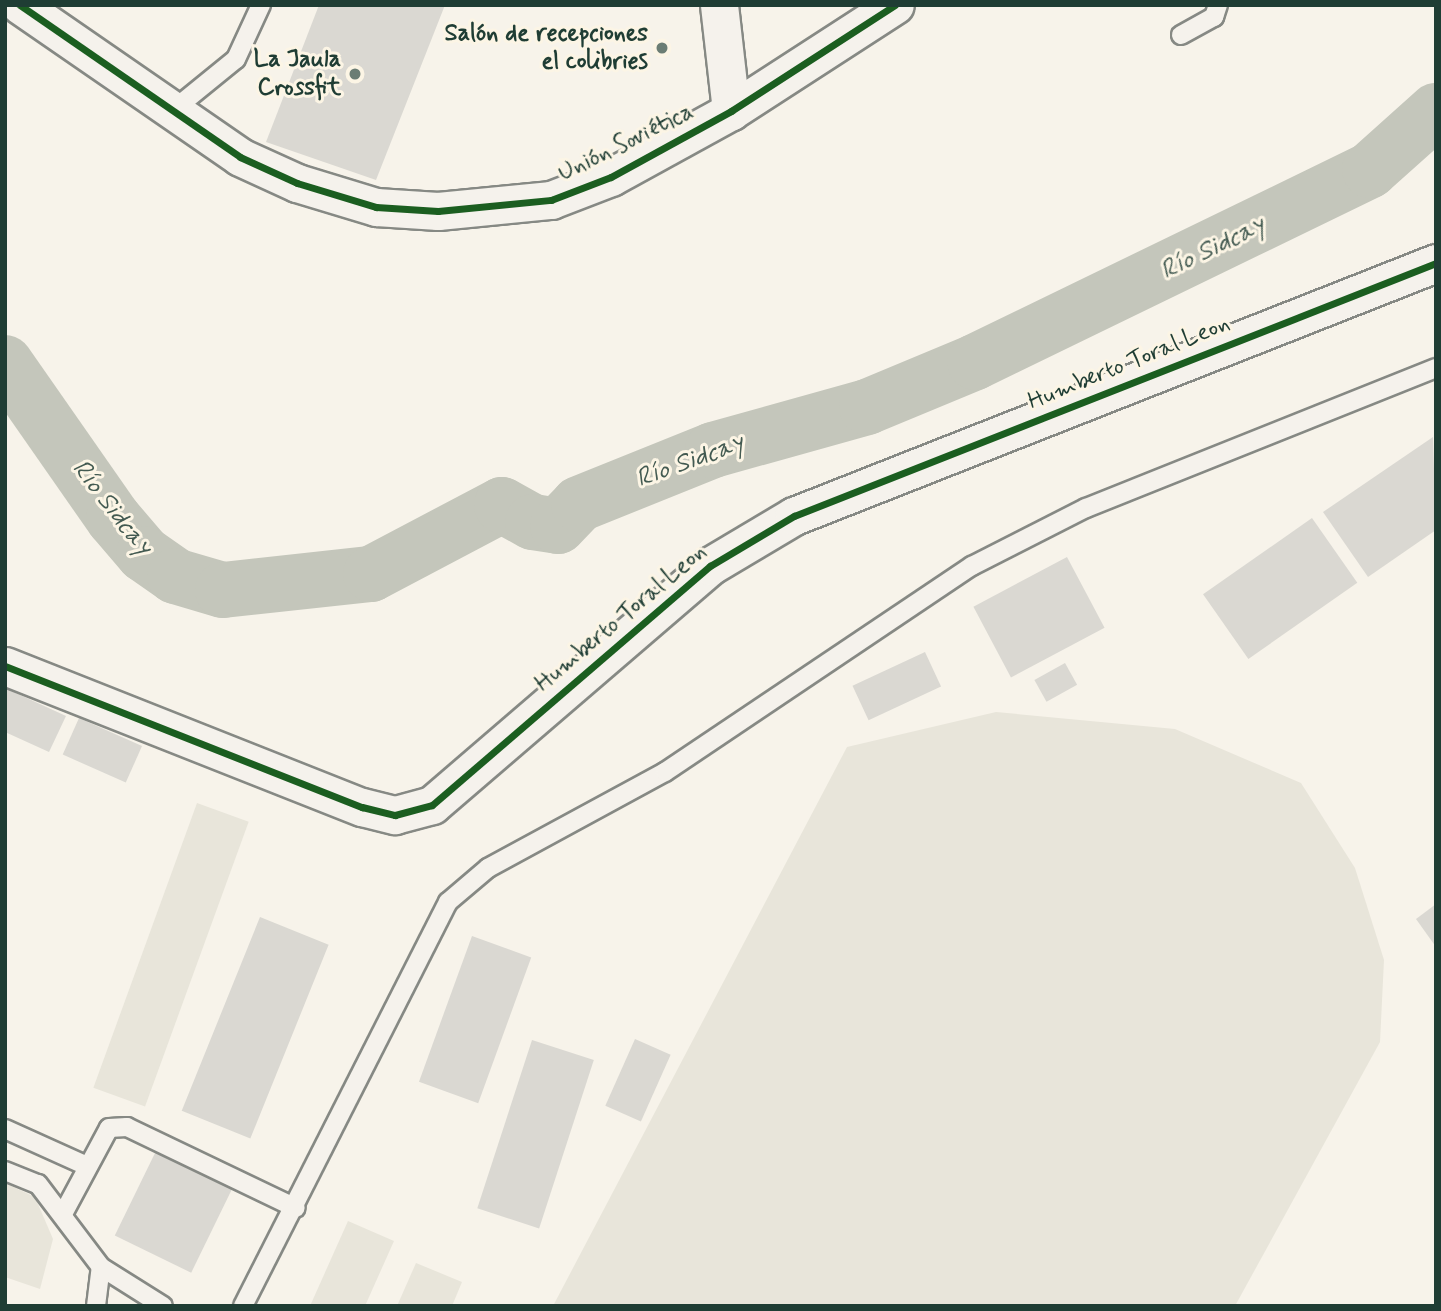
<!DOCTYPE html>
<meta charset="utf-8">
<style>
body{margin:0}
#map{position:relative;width:1441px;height:1311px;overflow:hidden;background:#f7f3ea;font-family:Mynerve,sans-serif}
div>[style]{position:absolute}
.green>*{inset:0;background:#e8e5da;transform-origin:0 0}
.river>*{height:56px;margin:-28px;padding:0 28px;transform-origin:28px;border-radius:28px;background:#c4c6bb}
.building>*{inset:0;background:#dad8d2;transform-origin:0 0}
.roads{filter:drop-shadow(2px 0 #868984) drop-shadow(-2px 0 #868984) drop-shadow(0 2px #868984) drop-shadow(0 -2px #868984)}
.lane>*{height:18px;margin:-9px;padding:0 9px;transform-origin:9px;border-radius:9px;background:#f5f2ec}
.street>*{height:37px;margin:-18.5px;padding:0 18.5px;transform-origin:18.5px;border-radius:18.5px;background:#f5f2ec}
.cycleway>*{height:7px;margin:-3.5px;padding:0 3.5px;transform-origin:3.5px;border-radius:3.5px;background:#1b5e20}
.dots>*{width:19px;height:19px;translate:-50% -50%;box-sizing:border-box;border:4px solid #fcf5e5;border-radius:50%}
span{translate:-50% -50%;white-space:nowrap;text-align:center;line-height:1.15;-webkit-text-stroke:6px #fcf5e5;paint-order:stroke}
.poi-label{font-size:24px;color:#1f3d34;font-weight:700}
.right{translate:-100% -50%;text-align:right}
.street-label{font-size:24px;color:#1f3d34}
.water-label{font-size:26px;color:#435a51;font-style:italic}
.frame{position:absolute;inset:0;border:7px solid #1f3d34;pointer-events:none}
</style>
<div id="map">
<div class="green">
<div style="clip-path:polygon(996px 712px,1175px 729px,1301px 783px,1355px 868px,1384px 960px,1380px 1042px,1235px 1306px,553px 1306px,847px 747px)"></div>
<div style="left:197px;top:803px;width:55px;height:303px;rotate:20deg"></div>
<div style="clip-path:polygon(5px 1183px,35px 1197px,53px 1239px,40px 1289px,5px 1277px)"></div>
<div style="clip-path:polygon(348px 1221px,394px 1241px,365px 1306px,310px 1306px)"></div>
<div style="clip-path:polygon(416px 1263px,462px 1282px,452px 1306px,397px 1306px)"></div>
</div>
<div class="river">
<div style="left:5px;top:363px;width:190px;rotate:55.1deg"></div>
<div style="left:114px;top:519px;width:46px;rotate:49.4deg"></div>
<div style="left:144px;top:554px;width:38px;rotate:35deg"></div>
<div style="left:175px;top:576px;width:50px;rotate:16.3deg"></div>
<div style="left:223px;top:590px;width:149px;rotate:-6.2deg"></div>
<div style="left:371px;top:574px;width:148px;rotate:-27.8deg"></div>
<div style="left:502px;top:505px;width:35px;rotate:29deg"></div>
<div style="left:533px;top:522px;width:25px;rotate:9deg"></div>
<div style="left:558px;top:526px;width:30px;rotate:-46deg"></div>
<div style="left:579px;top:504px;width:144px;rotate:-21.9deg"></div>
<div style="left:713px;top:450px;width:160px;rotate:-15.6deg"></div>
<div style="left:867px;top:407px;width:117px;rotate:-22.6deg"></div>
<div style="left:975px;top:362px;width:439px;rotate:-25.9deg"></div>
<div style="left:1370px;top:170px;width:89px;rotate:-41.8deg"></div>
</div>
<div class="building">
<div style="clip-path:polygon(319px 5px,445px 5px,376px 180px,266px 142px)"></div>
<div style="clip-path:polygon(1433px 437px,1436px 530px,1368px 577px,1323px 512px)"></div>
<div style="left:1312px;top:518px;width:79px;height:133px;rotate:55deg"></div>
<div style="left:1067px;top:557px;width:80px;height:106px;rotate:62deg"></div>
<div style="left:925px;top:652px;width:38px;height:80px;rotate:65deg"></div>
<div style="left:1065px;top:663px;width:25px;height:35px;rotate:61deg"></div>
<div style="clip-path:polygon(5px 688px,66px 716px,49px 752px,5px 732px)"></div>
<div style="left:79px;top:718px;width:69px;height:40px;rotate:24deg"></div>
<div style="clip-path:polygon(1436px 904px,1436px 947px,1416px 919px)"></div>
<div style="left:260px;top:917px;width:74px;height:209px;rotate:22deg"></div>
<div style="left:472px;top:936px;width:63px;height:155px;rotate:20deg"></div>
<div style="left:635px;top:1039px;width:39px;height:73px;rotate:24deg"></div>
<div style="left:532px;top:1040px;width:65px;height:177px;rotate:18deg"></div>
<div style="left:156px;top:1151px;width:85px;height:94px;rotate:26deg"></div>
</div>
<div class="roads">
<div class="lane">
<div style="left:1181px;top:35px;width:38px;rotate:-29deg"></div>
<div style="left:1214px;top:17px;width:13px;rotate:-72deg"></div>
<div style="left:172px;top:111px;width:82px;rotate:-39.1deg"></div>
<div style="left:236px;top:59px;width:60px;rotate:-65.2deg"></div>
<div style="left:5px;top:1129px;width:90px;rotate:24.3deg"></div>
<div style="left:5px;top:1171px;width:35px;rotate:22deg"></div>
<div style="left:38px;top:1184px;width:104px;rotate:52.8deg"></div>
<div style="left:101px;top:1267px;width:73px;rotate:32.2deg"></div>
<div style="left:64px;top:1212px;width:95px;rotate:-61.8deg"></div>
<div style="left:109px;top:1128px;width:18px;rotate:-3deg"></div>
<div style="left:127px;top:1127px;width:187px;rotate:25.6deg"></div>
<div style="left:96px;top:1306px;width:39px;rotate:-83deg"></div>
<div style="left:243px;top:1306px;width:453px;rotate:-63.1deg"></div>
<div style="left:448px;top:902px;width:52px;rotate:-40.4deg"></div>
<div style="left:488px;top:868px;width:201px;rotate:-28.5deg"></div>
<div style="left:665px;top:772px;width:370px;rotate:-33.9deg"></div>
<div style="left:972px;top:566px;width:128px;rotate:-27deg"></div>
<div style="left:1086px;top:508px;width:377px;rotate:-21.8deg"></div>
</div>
<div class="street">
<div style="left:20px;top:5px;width:267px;rotate:34.6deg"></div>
<div style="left:240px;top:157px;width:63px;rotate:24.5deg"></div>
<div style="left:297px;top:183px;width:83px;rotate:16.9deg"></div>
<div style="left:376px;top:207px;width:62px;rotate:3.7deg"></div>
<div style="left:438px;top:211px;width:114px;rotate:-5.6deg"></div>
<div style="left:551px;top:200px;width:64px;rotate:-21deg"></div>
<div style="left:611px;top:177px;width:137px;rotate:-28.8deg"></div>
<div style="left:731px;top:111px;width:195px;rotate:-32.9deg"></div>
<div style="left:719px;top:5px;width:107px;rotate:83.5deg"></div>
<div style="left:5px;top:666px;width:384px;rotate:21.6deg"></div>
<div style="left:362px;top:807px;width:34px;rotate:14deg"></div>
<div style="left:395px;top:815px;width:38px;rotate:-15deg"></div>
<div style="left:432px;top:805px;width:367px;rotate:-40.7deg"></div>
<div style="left:710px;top:566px;width:98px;rotate:-30.8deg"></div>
<div style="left:794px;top:516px;width:690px;rotate:-21.51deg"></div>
</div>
</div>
<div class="cycleway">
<div style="left:20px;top:5px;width:267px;rotate:34.6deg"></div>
<div style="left:240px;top:157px;width:63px;rotate:24.5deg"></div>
<div style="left:297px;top:183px;width:83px;rotate:16.9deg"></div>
<div style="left:376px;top:207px;width:62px;rotate:3.7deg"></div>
<div style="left:438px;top:211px;width:114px;rotate:-5.6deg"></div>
<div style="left:551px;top:200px;width:64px;rotate:-21deg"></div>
<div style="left:611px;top:177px;width:137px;rotate:-28.8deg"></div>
<div style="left:731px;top:111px;width:195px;rotate:-32.9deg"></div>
<div style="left:5px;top:666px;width:384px;rotate:21.6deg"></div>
<div style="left:362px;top:807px;width:34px;rotate:14deg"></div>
<div style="left:395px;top:815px;width:38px;rotate:-15deg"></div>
<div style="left:432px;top:805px;width:367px;rotate:-40.7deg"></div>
<div style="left:710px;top:566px;width:98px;rotate:-30.8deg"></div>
<div style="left:794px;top:516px;width:690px;rotate:-21.51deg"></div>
</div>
<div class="dots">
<div style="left:662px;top:48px;background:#6b7d74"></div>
<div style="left:355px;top:74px;background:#6b7d74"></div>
</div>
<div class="poi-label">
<span class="right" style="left:648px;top:48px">Salón de recepciones<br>el colibries</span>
<span class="right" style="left:341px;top:74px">La Jaula<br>Crossfit</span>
</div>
<div class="street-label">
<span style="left:626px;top:143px;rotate:-26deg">Unión Soviética</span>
<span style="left:1129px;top:363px;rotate:-22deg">Humberto Toral Leon</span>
<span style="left:621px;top:618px;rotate:-40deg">Humberto Toral Leon</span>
</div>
<div class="water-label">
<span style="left:1213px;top:249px;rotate:-26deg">Río Sidcay</span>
<span style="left:690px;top:462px;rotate:-20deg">Río Sidcay</span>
<span style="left:111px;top:508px;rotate:52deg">Río Sidcay</span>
</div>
<div class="frame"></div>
</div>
